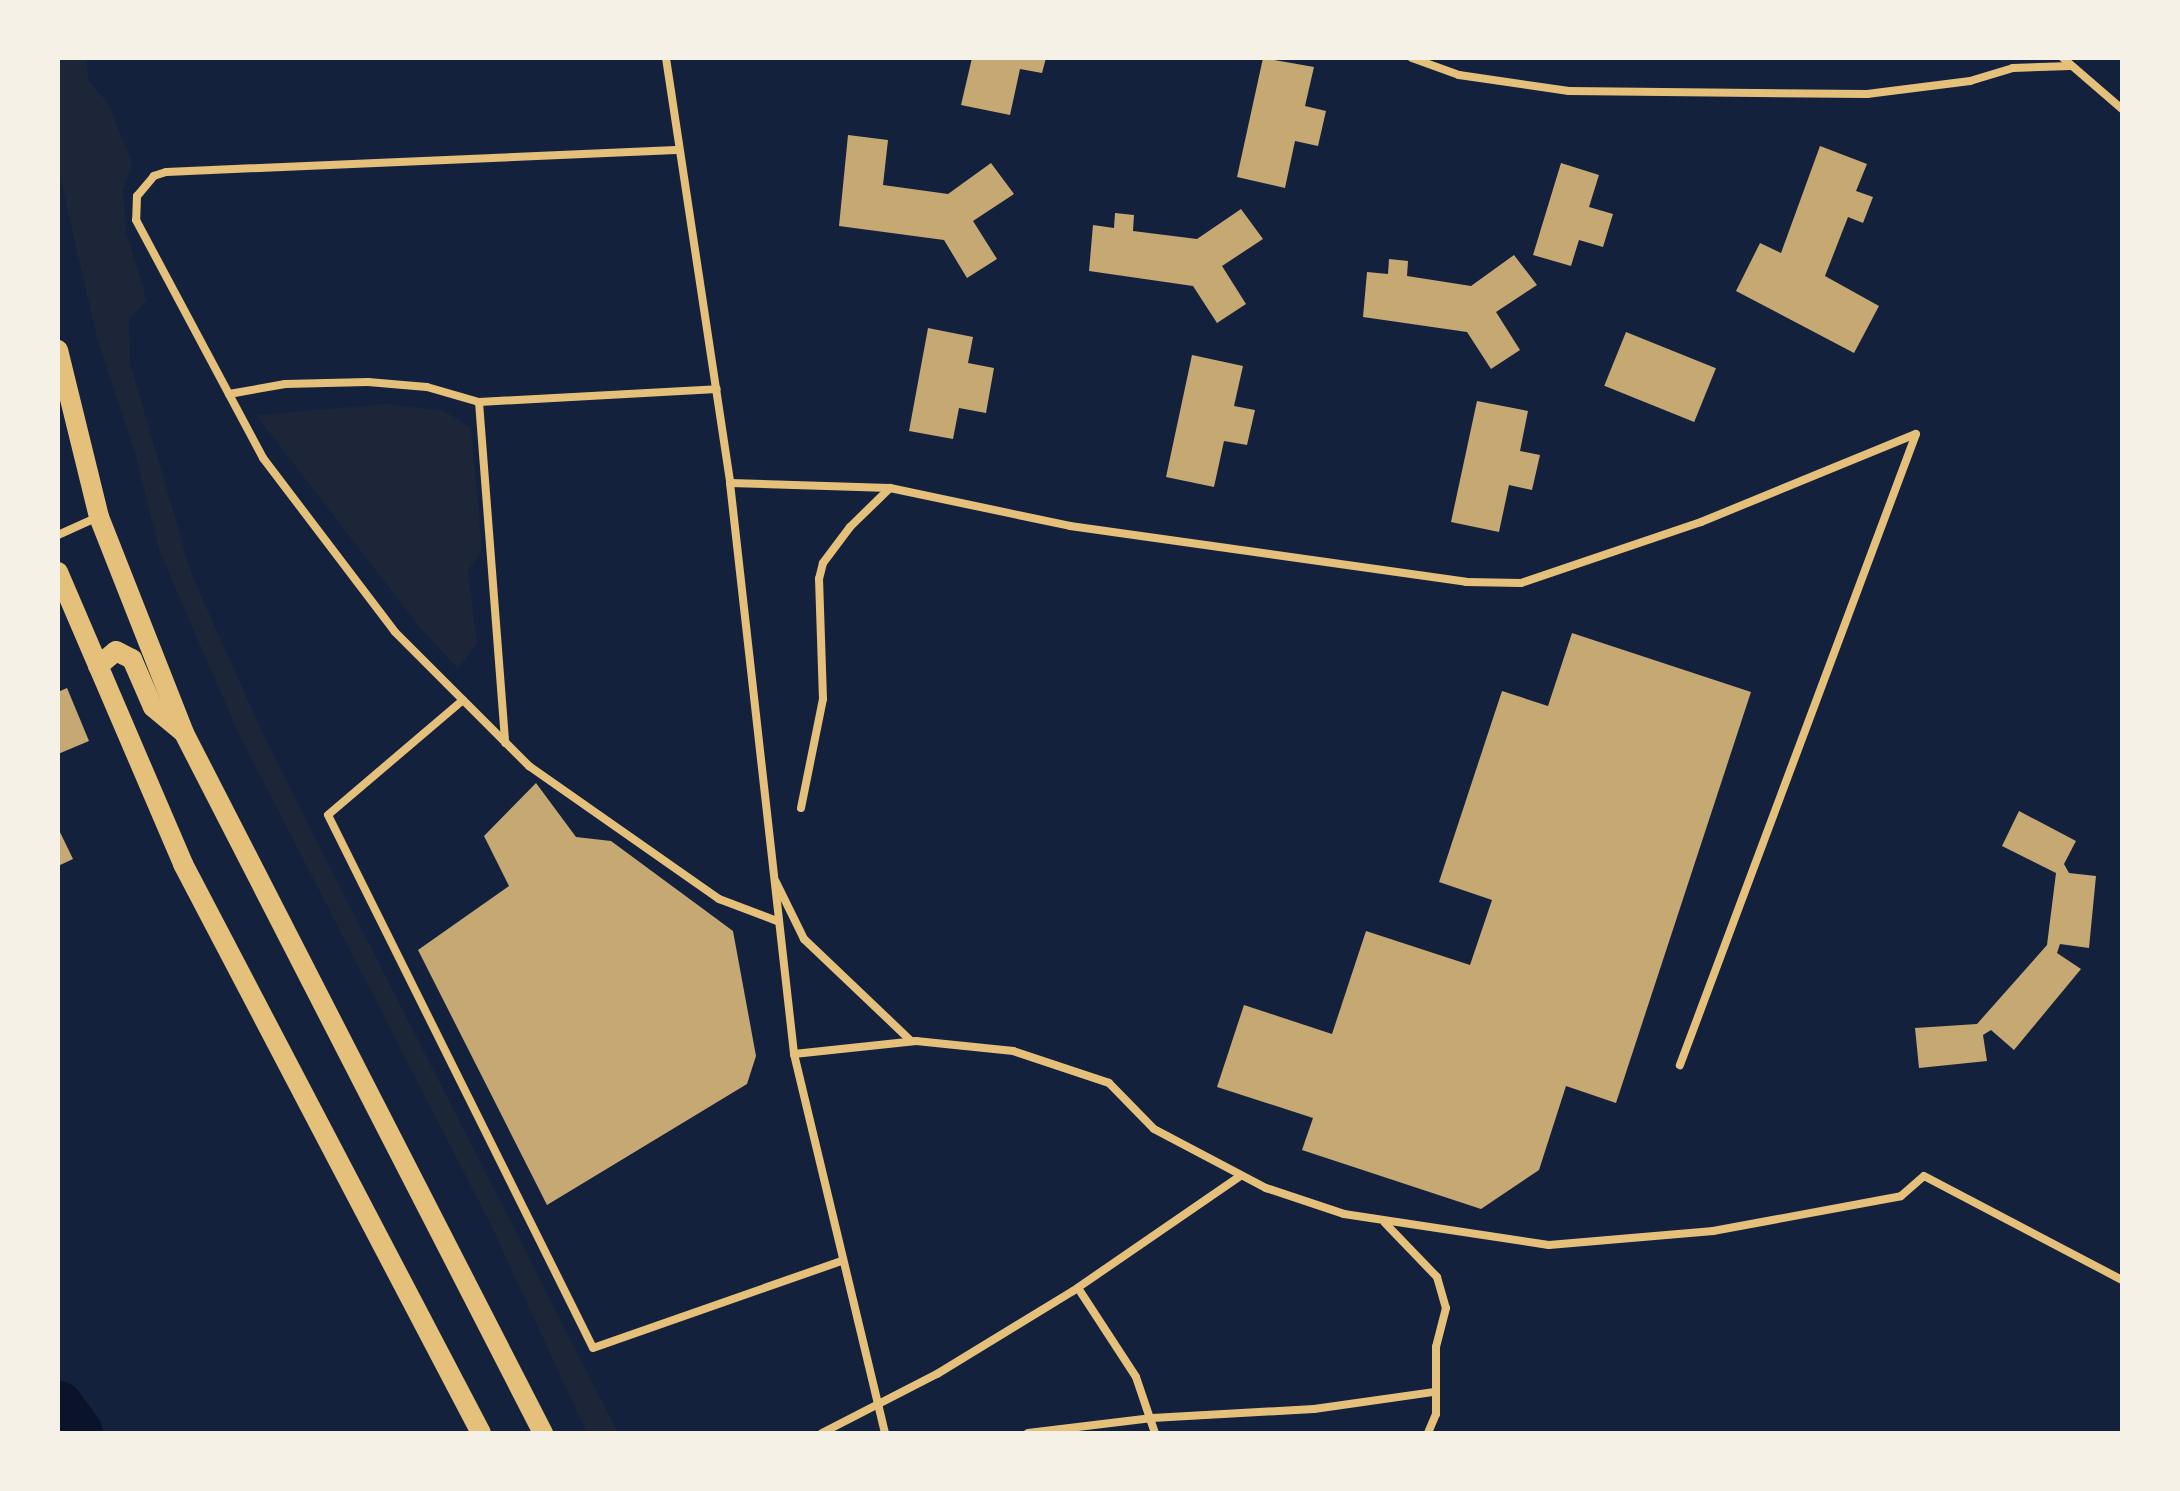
<!DOCTYPE html>
<style>
body{margin:0}
#map{position:relative;width:2180px;height:1491px;overflow:hidden;background:#14213d;font-family:"PT Sans",sans-serif}
div>[style]{position:absolute}
.green>*{inset:0;background:#1d2539}
.river>*{height:52px;margin:-26px;padding:0 26px;transform-origin:26px;border-radius:26px;background:#0b132b}
.building>*{inset:0;background:#c6a872;transform-origin:0 0}
.minor>*{height:8px;margin:-4px;padding:0 4px;transform-origin:4px;border-radius:4px;background:#e5c07b}
.primary>*{height:20px;margin:-10px;padding:0 10px;transform-origin:10px;border-radius:10px;background:#e5c07b}
span{translate:-50% -50%;white-space:nowrap;text-align:center;line-height:1.15;-webkit-text-stroke:8px #f6f1e7;paint-order:stroke}
.frame{position:absolute;inset:0;border:60px solid #f6f1e7;pointer-events:none}
</style>
<div id="map">
<div class="green">
<div style="clip-path:polygon(58px 58px,87px 58px,88px 80px,108px 103px,132px 163px,123px 190px,126px 232px,147px 301px,129px 318px,130px 363px,192px 576px,269px 747px,618px 1433px,587px 1433px,491px 1225px,237px 730px,159px 550px,137px 459px,97px 338px,59px 173px)"></div>
<div style="clip-path:polygon(387px 404px,444px 411px,471px 428px,482px 549px,468px 571px,477px 643px,458px 669px,418px 625px,256px 415px)"></div>
</div>
<div class="river">
<div style="left:58px;top:1407px;width:32px;rotate:54deg"></div>
</div>
<div class="building">
<div style="clip-path:polygon(972px 58px,1046px 58px,1042px 73px,1020px 69px,1010px 115px,961px 105px)"></div>
<div style="clip-path:polygon(1263px 58px,1314px 67px,1305px 106px,1326px 111px,1318px 146px,1295px 141px,1285px 188px,1237px 177px)"></div>
<div style="clip-path:polygon(848px 135px,888px 140px,883px 185px,948px 194px,991px 163px,1014px 194px,973px 221px,997px 259px,967px 278px,944px 240px,839px 226px)"></div>
<div style="clip-path:polygon(1820px 146px,1867px 164px,1856px 191px,1873px 197px,1863px 223px,1848px 217px,1825px 276px,1879px 306px,1854px 353px,1736px 291px,1760px 243px,1781px 253px)"></div>
<div style="clip-path:polygon(1561px 163px,1599px 175px,1589px 207px,1613px 214px,1603px 247px,1579px 240px,1571px 266px,1533px 255px)"></div>
<div style="clip-path:polygon(1241px 209px,1263px 239px,1222px 266px,1246px 304px,1217px 323px,1193px 286px,1089px 271px,1093px 225px,1114px 228px,1115px 213px,1134px 215px,1133px 231px,1197px 239px)"></div>
<div style="clip-path:polygon(1514px 255px,1537px 285px,1496px 312px,1520px 350px,1491px 369px,1467px 332px,1363px 317px,1367px 272px,1388px 274px,1389px 259px,1408px 261px,1407px 276px,1471px 286px)"></div>
<div style="clip-path:polygon(928px 328px,973px 337px,968px 363px,994px 368px,986px 413px,959px 408px,953px 439px,909px 431px)"></div>
<div style="left:1626px;top:332px;width:97px;height:58px;rotate:22deg"></div>
<div style="clip-path:polygon(1192px 355px,1243px 366px,1234px 406px,1255px 410px,1247px 445px,1224px 441px,1214px 487px,1166px 477px)"></div>
<div style="clip-path:polygon(1477px 401px,1528px 411px,1520px 451px,1540px 455px,1532px 490px,1509px 485px,1499px 532px,1451px 522px)"></div>
<div style="clip-path:polygon(1572px 633px,1751px 692px,1616px 1103px,1566px 1086px,1539px 1170px,1481px 1209px,1302px 1150px,1313px 1118px,1217px 1087px,1244px 1005px,1332px 1034px,1366px 931px,1470px 965px,1492px 900px,1439px 882px,1502px 691px,1548px 706px)"></div>
<div style="clip-path:polygon(67px 688px,89px 741px,58px 754px,58px 692px)"></div>
<div style="clip-path:polygon(536px 783px,576px 837px,611px 841px,733px 931px,756px 1056px,747px 1084px,547px 1205px,418px 950px,509px 886px,484px 836px)"></div>
<div style="clip-path:polygon(2019px 811px,2076px 841px,2064px 864px,2069px 873px,2096px 876px,2089px 948px,2060px 944px,2057px 953px,2081px 969px,2014px 1050px,1991px 1030px,1983px 1035px,1987px 1061px,1919px 1068px,1915px 1028px,1977px 1024px,2047px 945px,2056px 873px,2002px 846px)"></div>
<div style="clip-path:polygon(58px 828px,73px 859px,58px 866px)"></div>
</div>
<div class="minor">
<div style="left:666px;top:58px;width:430px;rotate:81.4deg"></div>
<div style="left:730px;top:483px;width:575px;rotate:83.6deg"></div>
<div style="left:794px;top:1054px;width:390px;rotate:76.5deg"></div>
<div style="left:1412px;top:58px;width:50px;rotate:19.9deg"></div>
<div style="left:1459px;top:75px;width:111px;rotate:8.3deg"></div>
<div style="left:1569px;top:91px;width:298px;rotate:0.6deg"></div>
<div style="left:1867px;top:94px;width:104px;rotate:-7.2deg"></div>
<div style="left:1970px;top:81px;width:45px;rotate:-16.8deg"></div>
<div style="left:2013px;top:68px;width:57px;rotate:-2deg"></div>
<div style="left:2063px;top:58px;width:78px;rotate:40.8deg"></div>
<div style="left:676px;top:150px;width:510px;rotate:177.53deg"></div>
<div style="left:166px;top:172px;width:13px;rotate:162deg"></div>
<div style="left:154px;top:176px;width:26px;rotate:130deg"></div>
<div style="left:137px;top:196px;width:24px;rotate:92deg"></div>
<div style="left:136px;top:220px;width:270px;rotate:61.9deg"></div>
<div style="left:263px;top:458px;width:218px;rotate:52.8deg"></div>
<div style="left:395px;top:632px;width:190px;rotate:45deg"></div>
<div style="left:529px;top:766px;width:232px;rotate:35deg"></div>
<div style="left:719px;top:899px;width:62px;rotate:20.8deg"></div>
<div style="left:229px;top:394px;width:57px;rotate:-10.1deg"></div>
<div style="left:285px;top:384px;width:83px;rotate:-1.4deg"></div>
<div style="left:368px;top:382px;width:59px;rotate:4.8deg"></div>
<div style="left:427px;top:387px;width:54px;rotate:16.1deg"></div>
<div style="left:479px;top:402px;width:238px;rotate:-3.1deg"></div>
<div style="left:479px;top:402px;width:342px;rotate:85.6deg"></div>
<div style="left:730px;top:483px;width:160px;rotate:1.8deg"></div>
<div style="left:890px;top:488px;width:184px;rotate:11.9deg"></div>
<div style="left:1070px;top:526px;width:400px;rotate:8deg"></div>
<div style="left:1466px;top:582px;width:55px;rotate:1deg"></div>
<div style="left:1521px;top:583px;width:190px;rotate:-18.7deg"></div>
<div style="left:1701px;top:522px;width:232px;rotate:-22.3deg"></div>
<div style="left:1916px;top:434px;width:674px;rotate:110.51deg"></div>
<div style="left:58px;top:535px;width:44px;rotate:-24.2deg"></div>
<div style="left:463px;top:700px;width:177px;rotate:139.6deg"></div>
<div style="left:328px;top:815px;width:595px;rotate:63.56deg"></div>
<div style="left:593px;top:1348px;width:264px;rotate:-19.3deg"></div>
<div style="left:801px;top:808px;width:111px;rotate:-78.6deg"></div>
<div style="left:823px;top:699px;width:120px;rotate:-91.9deg"></div>
<div style="left:819px;top:579px;width:16px;rotate:-76deg"></div>
<div style="left:823px;top:563px;width:45px;rotate:-53.1deg"></div>
<div style="left:850px;top:527px;width:56px;rotate:-44.3deg"></div>
<div style="left:776px;top:882px;width:64px;rotate:63.8deg"></div>
<div style="left:804px;top:939px;width:148px;rotate:43.6deg"></div>
<div style="left:794px;top:1054px;width:123px;rotate:-6.1deg"></div>
<div style="left:916px;top:1041px;width:98px;rotate:5.9deg"></div>
<div style="left:1013px;top:1051px;width:101px;rotate:18.4deg"></div>
<div style="left:1109px;top:1083px;width:64px;rotate:45.6deg"></div>
<div style="left:1154px;top:1129px;width:127px;rotate:27.8deg"></div>
<div style="left:1266px;top:1188px;width:82px;rotate:18.4deg"></div>
<div style="left:1344px;top:1214px;width:207px;rotate:8.6deg"></div>
<div style="left:1549px;top:1245px;width:165px;rotate:-4.9deg"></div>
<div style="left:1713px;top:1231px;width:191px;rotate:-10.5deg"></div>
<div style="left:1901px;top:1196px;width:30px;rotate:-41deg"></div>
<div style="left:1924px;top:1176px;width:224px;rotate:27.7deg"></div>
<div style="left:1385px;top:1223px;width:75px;rotate:46.1deg"></div>
<div style="left:1437px;top:1277px;width:32px;rotate:74deg"></div>
<div style="left:1446px;top:1308px;width:40px;rotate:104.4deg"></div>
<div style="left:1436px;top:1347px;width:67px;rotate:90deg"></div>
<div style="left:1436px;top:1414px;width:21px;rotate:113deg"></div>
<div style="left:1078px;top:1288px;width:106px;rotate:56.9deg"></div>
<div style="left:1136px;top:1377px;width:59px;rotate:71.3deg"></div>
<div style="left:822px;top:1433px;width:129px;rotate:-27.2deg"></div>
<div style="left:937px;top:1374px;width:159px;rotate:-31.4deg"></div>
<div style="left:1073px;top:1291px;width:201px;rotate:-34.5deg"></div>
<div style="left:1028px;top:1433px;width:125px;rotate:-6.9deg"></div>
<div style="left:1152px;top:1418px;width:162px;rotate:-3.2deg"></div>
<div style="left:1314px;top:1409px;width:120px;rotate:-8.1deg"></div>
</div>
<div class="primary">
<div style="left:58px;top:350px;width:172px;rotate:76.2deg"></div>
<div style="left:99px;top:517px;width:232px;rotate:68.5deg"></div>
<div style="left:184px;top:733px;width:787px;rotate:62.85deg"></div>
<div style="left:58px;top:572px;width:318px;rotate:66.8deg"></div>
<div style="left:183px;top:864px;width:642px;rotate:62.36deg"></div>
<div style="left:98px;top:666px;width:23px;rotate:-40deg"></div>
<div style="left:116px;top:651px;width:18px;rotate:27deg"></div>
<div style="left:132px;top:659px;width:52px;rotate:66.4deg"></div>
<div style="left:153px;top:707px;width:40px;rotate:40deg"></div>
</div>
<div class="frame"></div>
</div>
